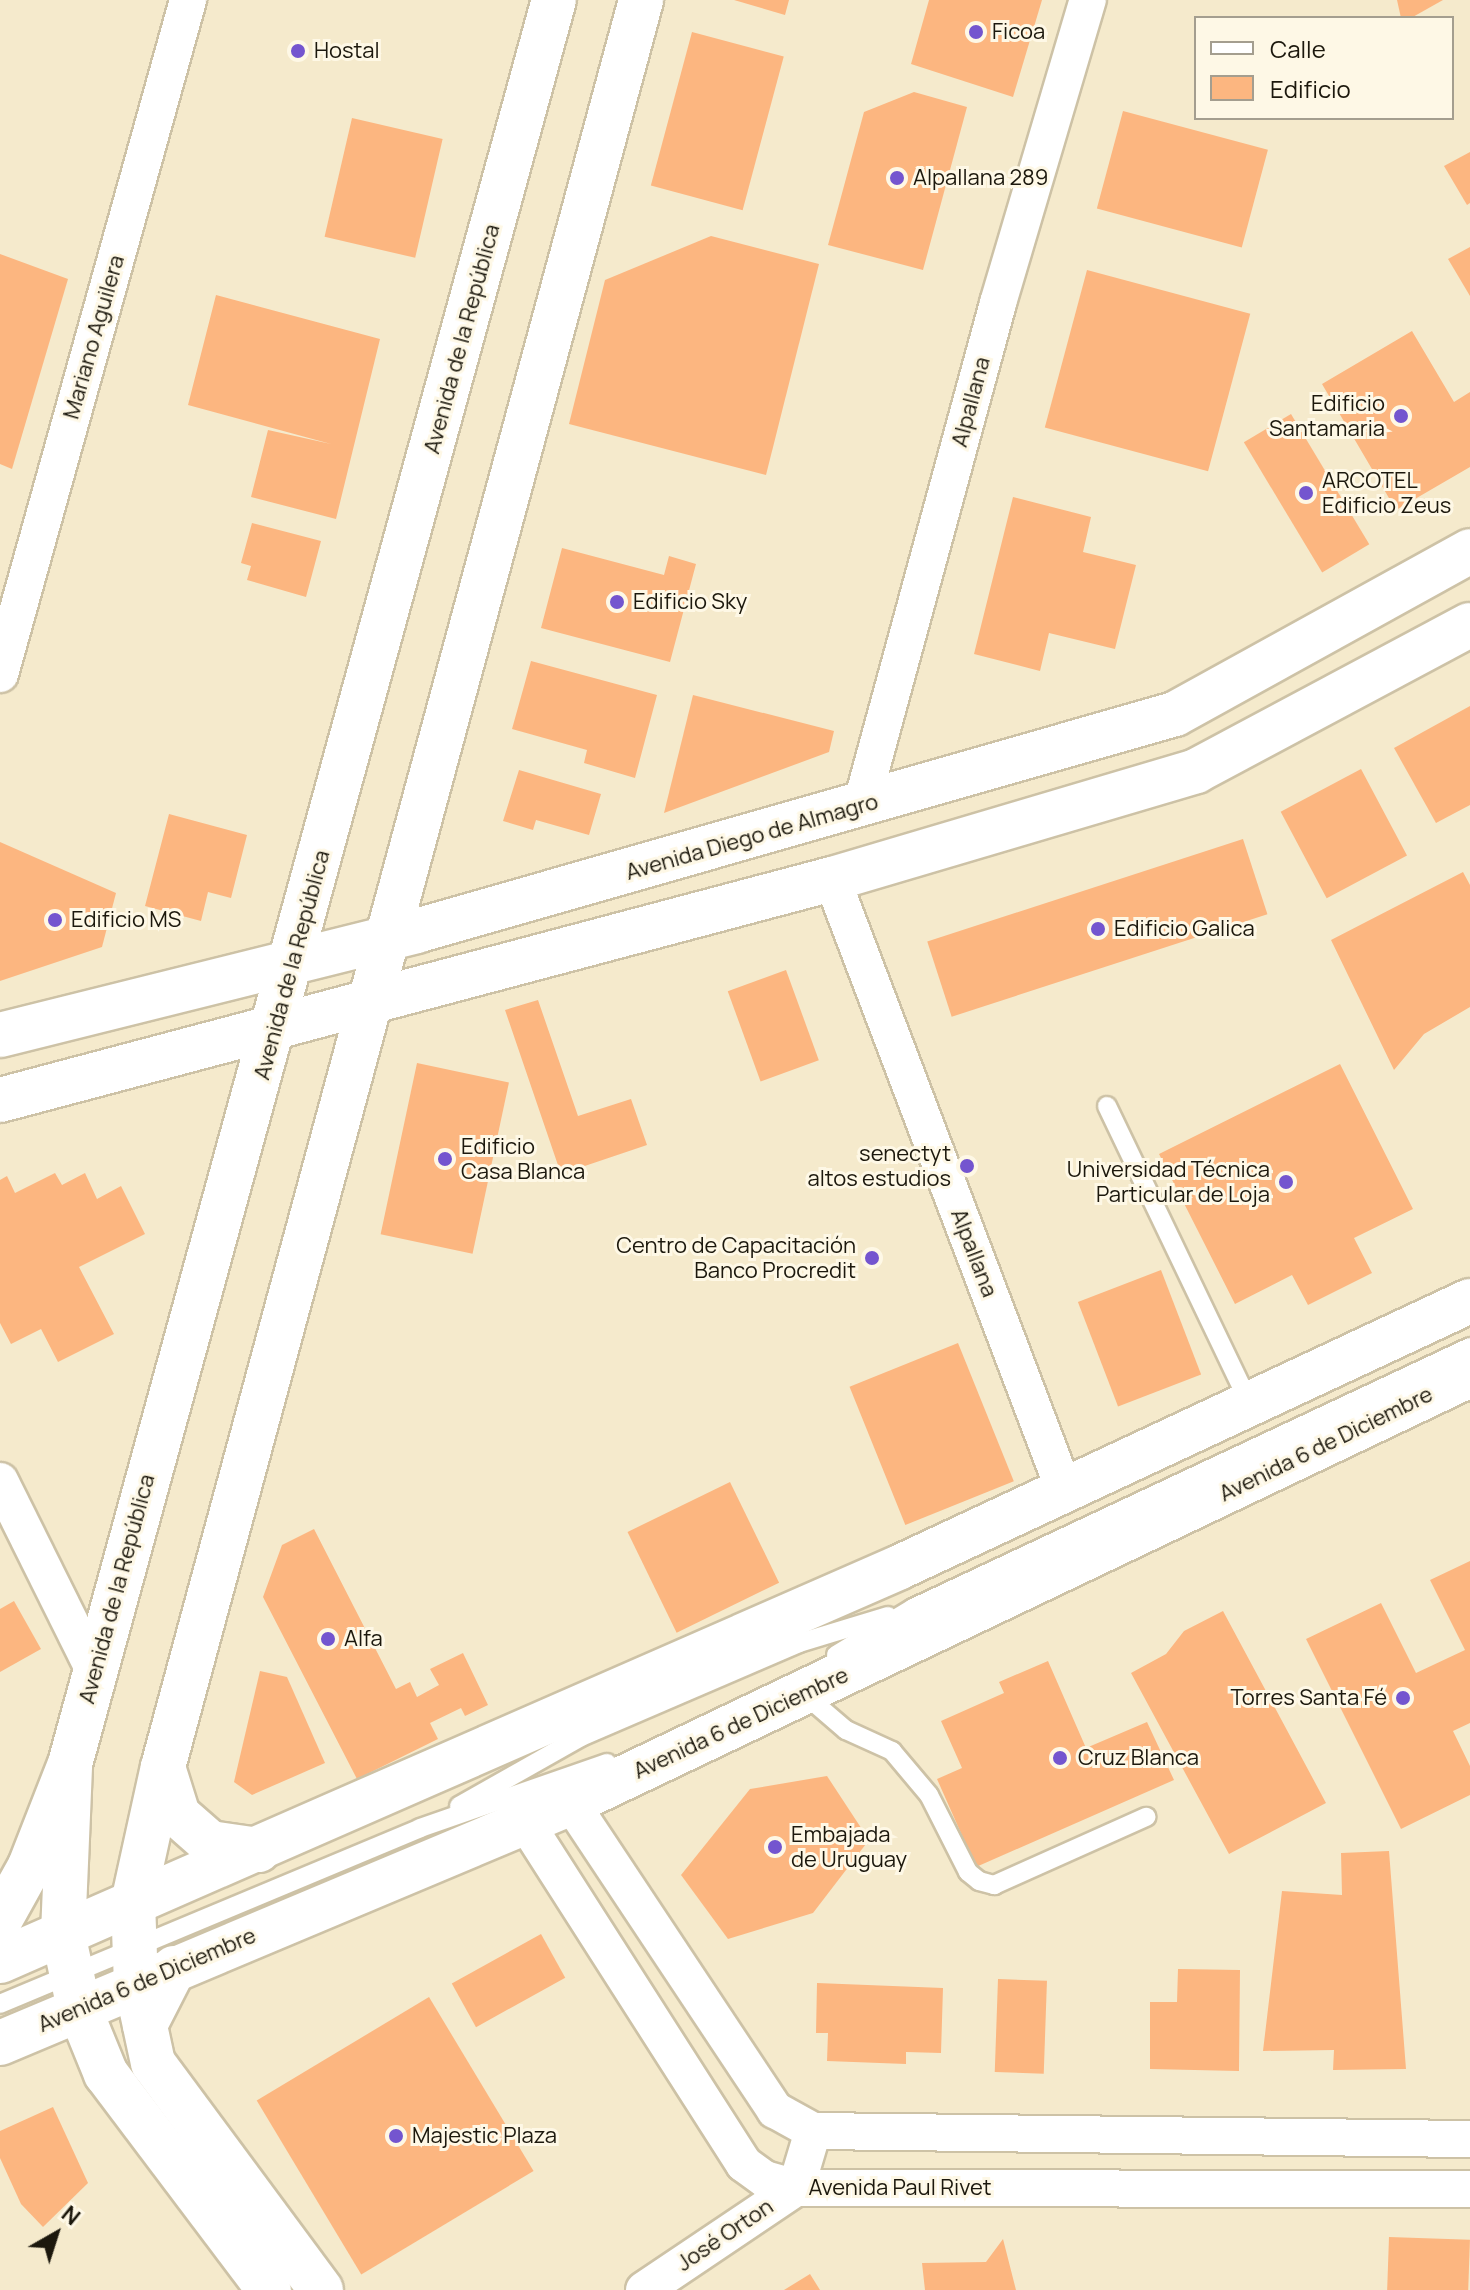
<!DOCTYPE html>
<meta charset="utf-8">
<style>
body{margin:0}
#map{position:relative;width:1470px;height:2290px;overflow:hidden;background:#f5eacc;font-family:Manrope,sans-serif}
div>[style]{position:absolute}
.building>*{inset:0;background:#fcb680;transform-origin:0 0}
.roads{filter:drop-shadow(2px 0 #cdc2a6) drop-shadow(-2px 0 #cdc2a6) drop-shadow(0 2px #cdc2a6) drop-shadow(0 -2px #cdc2a6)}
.service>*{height:18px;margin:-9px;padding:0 9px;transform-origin:9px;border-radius:9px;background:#fff}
.minor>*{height:36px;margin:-18px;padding:0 18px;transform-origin:18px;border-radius:18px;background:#fff}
.secondary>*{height:44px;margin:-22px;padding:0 22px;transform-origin:22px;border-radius:22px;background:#fff}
.primary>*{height:44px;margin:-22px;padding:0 22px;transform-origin:22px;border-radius:22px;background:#fff}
.dots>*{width:22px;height:22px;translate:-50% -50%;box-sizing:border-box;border:4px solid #fef8e6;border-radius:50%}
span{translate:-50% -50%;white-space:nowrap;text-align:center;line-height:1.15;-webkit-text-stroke:6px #fef8e6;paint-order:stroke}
.poi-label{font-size:22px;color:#1c180d}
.left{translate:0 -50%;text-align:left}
.right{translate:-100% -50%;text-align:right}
.street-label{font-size:22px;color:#1c180d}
.legend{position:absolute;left:1194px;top:16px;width:260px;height:104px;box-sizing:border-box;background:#fef8e6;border:2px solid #a49e8f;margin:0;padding:10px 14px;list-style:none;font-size:24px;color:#1c180d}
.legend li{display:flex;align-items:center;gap:16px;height:40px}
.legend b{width:40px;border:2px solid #a49e8f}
.north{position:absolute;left:16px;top:2194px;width:80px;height:80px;-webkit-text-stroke:6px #fef8e6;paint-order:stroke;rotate:39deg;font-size:22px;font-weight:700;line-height:32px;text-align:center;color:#1c180d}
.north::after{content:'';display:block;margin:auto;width:28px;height:36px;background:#1c180d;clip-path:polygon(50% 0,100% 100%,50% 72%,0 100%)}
</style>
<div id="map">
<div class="building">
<div style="clip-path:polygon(734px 0,789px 0,785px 15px)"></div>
<div style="clip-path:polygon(929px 0,1042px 0,1013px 97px,911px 64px)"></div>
<div style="clip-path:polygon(1397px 0,1443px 0,1411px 18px,1401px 18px)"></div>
<div style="left:692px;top:32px;width:95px;height:159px;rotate:15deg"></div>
<div style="clip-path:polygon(914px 92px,967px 107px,923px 270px,828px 245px,864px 112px)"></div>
<div style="left:1123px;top:111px;width:150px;height:101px;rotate:15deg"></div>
<div style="left:352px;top:118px;width:93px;height:122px;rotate:13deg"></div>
<div style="clip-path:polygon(1470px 152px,1470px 203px,1467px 205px,1444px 166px)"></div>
<div style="clip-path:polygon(711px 236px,819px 264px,766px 475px,569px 424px,605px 280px)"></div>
<div style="clip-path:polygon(1470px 247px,1470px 296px,1448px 259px)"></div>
<div style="clip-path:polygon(0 254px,68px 279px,12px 469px,0 464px)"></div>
<div style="left:1087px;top:270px;width:169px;height:163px;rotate:15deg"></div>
<div style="clip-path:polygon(216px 295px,380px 339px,336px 519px,251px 497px,268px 430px,331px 444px,188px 405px)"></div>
<div style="clip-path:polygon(1412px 331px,1454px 402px,1470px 392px,1470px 467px,1396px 510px,1322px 384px)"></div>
<div style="left:1291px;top:414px;width:152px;height:55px;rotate:59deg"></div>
<div style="clip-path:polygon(1013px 497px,1091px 517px,1083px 552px,1136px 565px,1115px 649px,1049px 633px,1040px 671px,974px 654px)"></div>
<div style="clip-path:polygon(252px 523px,321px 541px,306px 597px,247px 580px,251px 566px,241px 563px)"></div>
<div style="clip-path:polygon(562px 548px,664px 575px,669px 556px,696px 564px,670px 662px,541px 628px)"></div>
<div style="clip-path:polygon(531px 661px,657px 695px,635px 778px,584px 763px,587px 750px,512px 729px)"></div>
<div style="clip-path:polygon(693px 695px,834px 731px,829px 752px,664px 813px)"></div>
<div style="clip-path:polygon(1470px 706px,1470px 805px,1436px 823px,1394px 748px)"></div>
<div style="left:1361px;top:769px;width:98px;height:91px;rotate:62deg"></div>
<div style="clip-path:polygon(519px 770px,601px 794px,589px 835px,536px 820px,533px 830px,503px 821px)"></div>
<div style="clip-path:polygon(169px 814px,247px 835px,231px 898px,208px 892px,201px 921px,145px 906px)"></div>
<div style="left:1243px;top:839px;width:79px;height:332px;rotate:72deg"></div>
<div style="clip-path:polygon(0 842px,116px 893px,102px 947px,0 981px)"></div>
<div style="clip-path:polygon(1463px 872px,1470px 885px,1470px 1007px,1424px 1034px,1394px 1070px,1331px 940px)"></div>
<div style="left:786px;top:970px;width:96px;height:62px;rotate:70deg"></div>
<div style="clip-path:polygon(538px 1000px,578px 1116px,631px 1099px,647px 1145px,561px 1174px,505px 1010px)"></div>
<div style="left:417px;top:1063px;width:94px;height:175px;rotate:12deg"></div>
<div style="clip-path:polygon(1340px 1064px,1413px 1209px,1354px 1238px,1372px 1273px,1308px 1305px,1292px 1275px,1235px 1304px,1159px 1154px)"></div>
<div style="clip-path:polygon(55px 1173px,62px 1185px,85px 1173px,97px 1199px,121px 1186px,145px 1234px,79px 1267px,114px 1334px,58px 1362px,41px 1329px,11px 1344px,0 1323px,0 1180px,7px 1176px,15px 1193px)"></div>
<div style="left:1161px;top:1270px;width:112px;height:89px;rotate:69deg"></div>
<div style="left:958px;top:1343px;width:149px;height:117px;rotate:68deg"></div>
<div style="left:730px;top:1482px;width:112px;height:114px;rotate:64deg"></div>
<div style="clip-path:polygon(314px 1529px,396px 1689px,410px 1682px,417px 1697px,439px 1685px,430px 1669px,463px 1653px,488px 1705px,465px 1716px,461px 1708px,430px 1723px,438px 1739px,357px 1779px,263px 1597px,282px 1545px)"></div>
<div style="clip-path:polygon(1470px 1561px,1470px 1723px,1453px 1731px,1470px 1766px,1470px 1795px,1401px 1829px,1306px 1639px,1381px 1603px,1416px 1673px,1465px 1650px,1430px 1580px)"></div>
<div style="clip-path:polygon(14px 1601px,41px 1649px,0 1672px,0 1609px)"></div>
<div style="clip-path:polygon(1223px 1611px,1326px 1803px,1229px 1854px,1131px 1673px,1166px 1654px,1184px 1631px)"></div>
<div style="clip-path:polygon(1048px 1661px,1086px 1748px,1147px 1722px,1174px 1780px,976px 1867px,937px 1779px,962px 1768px,941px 1721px,1004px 1693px,999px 1682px)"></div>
<div style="clip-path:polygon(260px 1671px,287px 1677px,325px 1763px,252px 1795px,234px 1782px)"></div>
<div style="clip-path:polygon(827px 1776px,869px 1840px,813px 1913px,728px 1939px,681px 1875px,750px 1789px)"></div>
<div style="clip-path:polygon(1389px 1851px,1406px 2069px,1333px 2070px,1334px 2050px,1263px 2051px,1282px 1891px,1342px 1895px,1341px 1853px)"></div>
<div style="left:541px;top:1934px;width:50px;height:102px;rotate:61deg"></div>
<div style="clip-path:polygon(1178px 1969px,1240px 1970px,1239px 2071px,1150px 2069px,1150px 2002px,1177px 2002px)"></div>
<div style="left:998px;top:1979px;width:49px;height:93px;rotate:2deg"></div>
<div style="clip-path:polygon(817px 1983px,943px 1988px,941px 2053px,906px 2052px,906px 2064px,827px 2061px,828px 2033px,816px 2033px)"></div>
<div style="left:429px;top:1997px;width:203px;height:201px;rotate:59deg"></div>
<div style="clip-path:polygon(53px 2107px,88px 2183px,43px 2227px,21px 2204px,0 2158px,0 2131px)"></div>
<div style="left:1389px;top:2237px;width:81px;height:53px;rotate:2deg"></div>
<div style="clip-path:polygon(1003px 2239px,1016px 2290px,925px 2290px,922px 2263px,986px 2262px)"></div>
<div style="clip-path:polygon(810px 2274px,820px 2290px,784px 2290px)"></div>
</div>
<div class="roads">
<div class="service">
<div style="left:1107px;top:1106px;width:331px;rotate:64.4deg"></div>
<div style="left:836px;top:1655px;width:90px;rotate:-31.4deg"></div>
<div style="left:913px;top:1608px;width:615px;rotate:-25.11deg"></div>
<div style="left:804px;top:1694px;width:55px;rotate:40.6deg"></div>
<div style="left:846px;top:1730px;width:51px;rotate:24.5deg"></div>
<div style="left:892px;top:1751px;width:57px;rotate:49.9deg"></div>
<div style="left:929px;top:1795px;width:86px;rotate:63.1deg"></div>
<div style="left:968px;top:1872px;width:14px;rotate:39deg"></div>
<div style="left:979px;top:1881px;width:16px;rotate:15deg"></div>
<div style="left:994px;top:1885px;width:167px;rotate:-24.1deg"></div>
<div style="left:459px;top:1806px;width:140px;rotate:-29.5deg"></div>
<div style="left:581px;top:1737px;width:237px;rotate:-23.3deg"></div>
<div style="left:799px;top:1643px;width:93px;rotate:-16.9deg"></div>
<div style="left:0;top:2004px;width:455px;rotate:-22.7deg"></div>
<div style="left:420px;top:1828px;width:198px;rotate:-19.2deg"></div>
</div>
<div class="minor">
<div style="left:0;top:674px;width:700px;rotate:-74.41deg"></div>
<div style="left:861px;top:806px;width:521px;rotate:-74.76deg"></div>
<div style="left:998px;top:303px;width:316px;rotate:-73.5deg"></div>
<div style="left:832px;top:879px;width:656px;rotate:69.19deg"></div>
<div style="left:0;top:1481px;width:209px;rotate:63.6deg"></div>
<div style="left:571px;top:1803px;width:369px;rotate:56.4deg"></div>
<div style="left:775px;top:2110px;width:43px;rotate:28.9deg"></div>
<div style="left:813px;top:2131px;width:657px;rotate:0.7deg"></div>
<div style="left:524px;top:1820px;width:408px;rotate:57.4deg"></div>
<div style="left:744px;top:2164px;width:26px;rotate:36deg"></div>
<div style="left:765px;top:2179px;width:32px;rotate:16deg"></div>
<div style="left:796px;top:2188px;width:674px;rotate:0.09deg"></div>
<div style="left:644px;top:2290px;width:183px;rotate:-33.9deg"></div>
<div style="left:796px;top:2188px;width:59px;rotate:-73.4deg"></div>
</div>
<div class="secondary">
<div style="left:0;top:1035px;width:429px;rotate:-14deg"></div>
<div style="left:416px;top:931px;width:789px;rotate:-15.96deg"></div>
<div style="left:1175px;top:714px;width:337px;rotate:-28.9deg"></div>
<div style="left:0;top:1100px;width:861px;rotate:-14.88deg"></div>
<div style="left:832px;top:879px;width:380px;rotate:-16.5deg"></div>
<div style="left:1196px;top:771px;width:310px;rotate:-28.1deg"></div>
<div style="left:269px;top:2290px;width:271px;rotate:-127deg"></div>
<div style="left:106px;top:2074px;width:71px;rotate:-112.2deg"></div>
<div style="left:79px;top:2008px;width:76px;rotate:-102.2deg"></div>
<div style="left:63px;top:1934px;width:170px;rotate:-87.6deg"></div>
<div style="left:70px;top:1764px;width:1829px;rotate:-74.66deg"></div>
<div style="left:321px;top:2290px;width:282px;rotate:-126.5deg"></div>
<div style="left:153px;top:2063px;width:81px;rotate:-102.1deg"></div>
<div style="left:136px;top:1984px;width:81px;rotate:-92.1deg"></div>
<div style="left:133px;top:1903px;width:139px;rotate:-77.6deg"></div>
<div style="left:163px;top:1767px;width:1831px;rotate:-74.86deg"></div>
</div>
<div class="primary">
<div style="left:163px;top:1767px;width:50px;rotate:72.6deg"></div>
<div style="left:178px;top:1815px;width:43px;rotate:41.2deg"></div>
<div style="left:210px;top:1843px;width:49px;rotate:8.3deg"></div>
<div style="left:0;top:1920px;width:62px;rotate:-60.9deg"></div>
<div style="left:30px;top:1866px;width:110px;rotate:-68.6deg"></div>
<div style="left:0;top:1961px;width:982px;rotate:-23.64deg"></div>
<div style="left:900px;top:1567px;width:629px;rotate:-25.02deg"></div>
<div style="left:145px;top:2025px;width:64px;rotate:-63deg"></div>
<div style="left:0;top:2043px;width:619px;rotate:-22.8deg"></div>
<div style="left:571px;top:1803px;width:996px;rotate:-25.46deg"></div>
</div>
</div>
<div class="dots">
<div style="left:976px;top:32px;background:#7455cf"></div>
<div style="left:298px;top:51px;background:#7455cf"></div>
<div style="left:897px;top:178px;background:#7455cf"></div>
<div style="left:1401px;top:416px;background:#7455cf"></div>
<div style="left:1306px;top:493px;background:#7455cf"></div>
<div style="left:617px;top:602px;background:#7455cf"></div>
<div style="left:55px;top:920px;background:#7455cf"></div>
<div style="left:1098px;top:929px;background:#7455cf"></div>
<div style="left:445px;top:1159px;background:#7455cf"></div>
<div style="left:967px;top:1166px;background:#7455cf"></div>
<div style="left:1286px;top:1182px;background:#7455cf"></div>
<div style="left:872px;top:1258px;background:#7455cf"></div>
<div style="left:328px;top:1639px;background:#7455cf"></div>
<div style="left:1403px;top:1698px;background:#7455cf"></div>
<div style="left:1060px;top:1758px;background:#7455cf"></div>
<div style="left:775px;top:1847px;background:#7455cf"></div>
<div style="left:396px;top:2136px;background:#7455cf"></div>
</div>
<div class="poi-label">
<span class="left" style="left:992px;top:32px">Ficoa</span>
<span class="left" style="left:314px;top:51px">Hostal</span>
<span class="left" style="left:913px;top:178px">Alpallana 289</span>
<span class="right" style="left:1385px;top:416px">Edificio<br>Santamaria</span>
<span class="left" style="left:1322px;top:493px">ARCOTEL<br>Edificio Zeus</span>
<span class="left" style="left:633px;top:602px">Edificio Sky</span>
<span class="left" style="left:71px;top:920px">Edificio MS</span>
<span class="left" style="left:1114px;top:929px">Edificio Galica</span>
<span class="left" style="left:461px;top:1159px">Edificio<br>Casa Blanca</span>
<span class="right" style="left:951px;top:1166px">senectyt<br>altos estudios</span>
<span class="right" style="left:1270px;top:1182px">Universidad Técnica<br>Particular de Loja</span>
<span class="right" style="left:856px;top:1258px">Centro de Capacitación<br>Banco Procredit</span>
<span class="left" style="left:344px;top:1639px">Alfa</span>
<span class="right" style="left:1387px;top:1698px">Torres Santa Fé</span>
<span class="left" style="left:1078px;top:1758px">Cruz Blanca</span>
<span class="left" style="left:791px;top:1847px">Embajada<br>de Uruguay</span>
<span class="left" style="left:412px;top:2136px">Majestic Plaza</span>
</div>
<div class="street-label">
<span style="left:94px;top:337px;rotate:-74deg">Mariano Aguilera</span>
<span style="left:462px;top:339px;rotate:-75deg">Avenida de la República</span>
<span style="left:971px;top:402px;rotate:-75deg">Alpallana</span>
<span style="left:752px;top:837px;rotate:-16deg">Avenida Diego de Almagro</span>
<span style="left:292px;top:965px;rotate:-75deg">Avenida de la República</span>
<span style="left:974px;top:1253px;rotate:69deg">Alpallana</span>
<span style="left:1326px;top:1444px;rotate:-26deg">Avenida 6 de Diciembre</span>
<span style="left:117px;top:1589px;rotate:-75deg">Avenida de la República</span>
<span style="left:741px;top:1723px;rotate:-25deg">Avenida 6 de Diciembre</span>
<span style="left:147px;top:1980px;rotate:-23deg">Avenida 6 de Diciembre</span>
<span style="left:900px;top:2188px">Avenida Paul Rivet</span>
<span style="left:725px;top:2235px;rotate:-34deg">José Orton</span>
</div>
<ul class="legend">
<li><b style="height:10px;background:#fff"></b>Calle</li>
<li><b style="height:22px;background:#fcb680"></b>Edificio</li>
</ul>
<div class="north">N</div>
</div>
